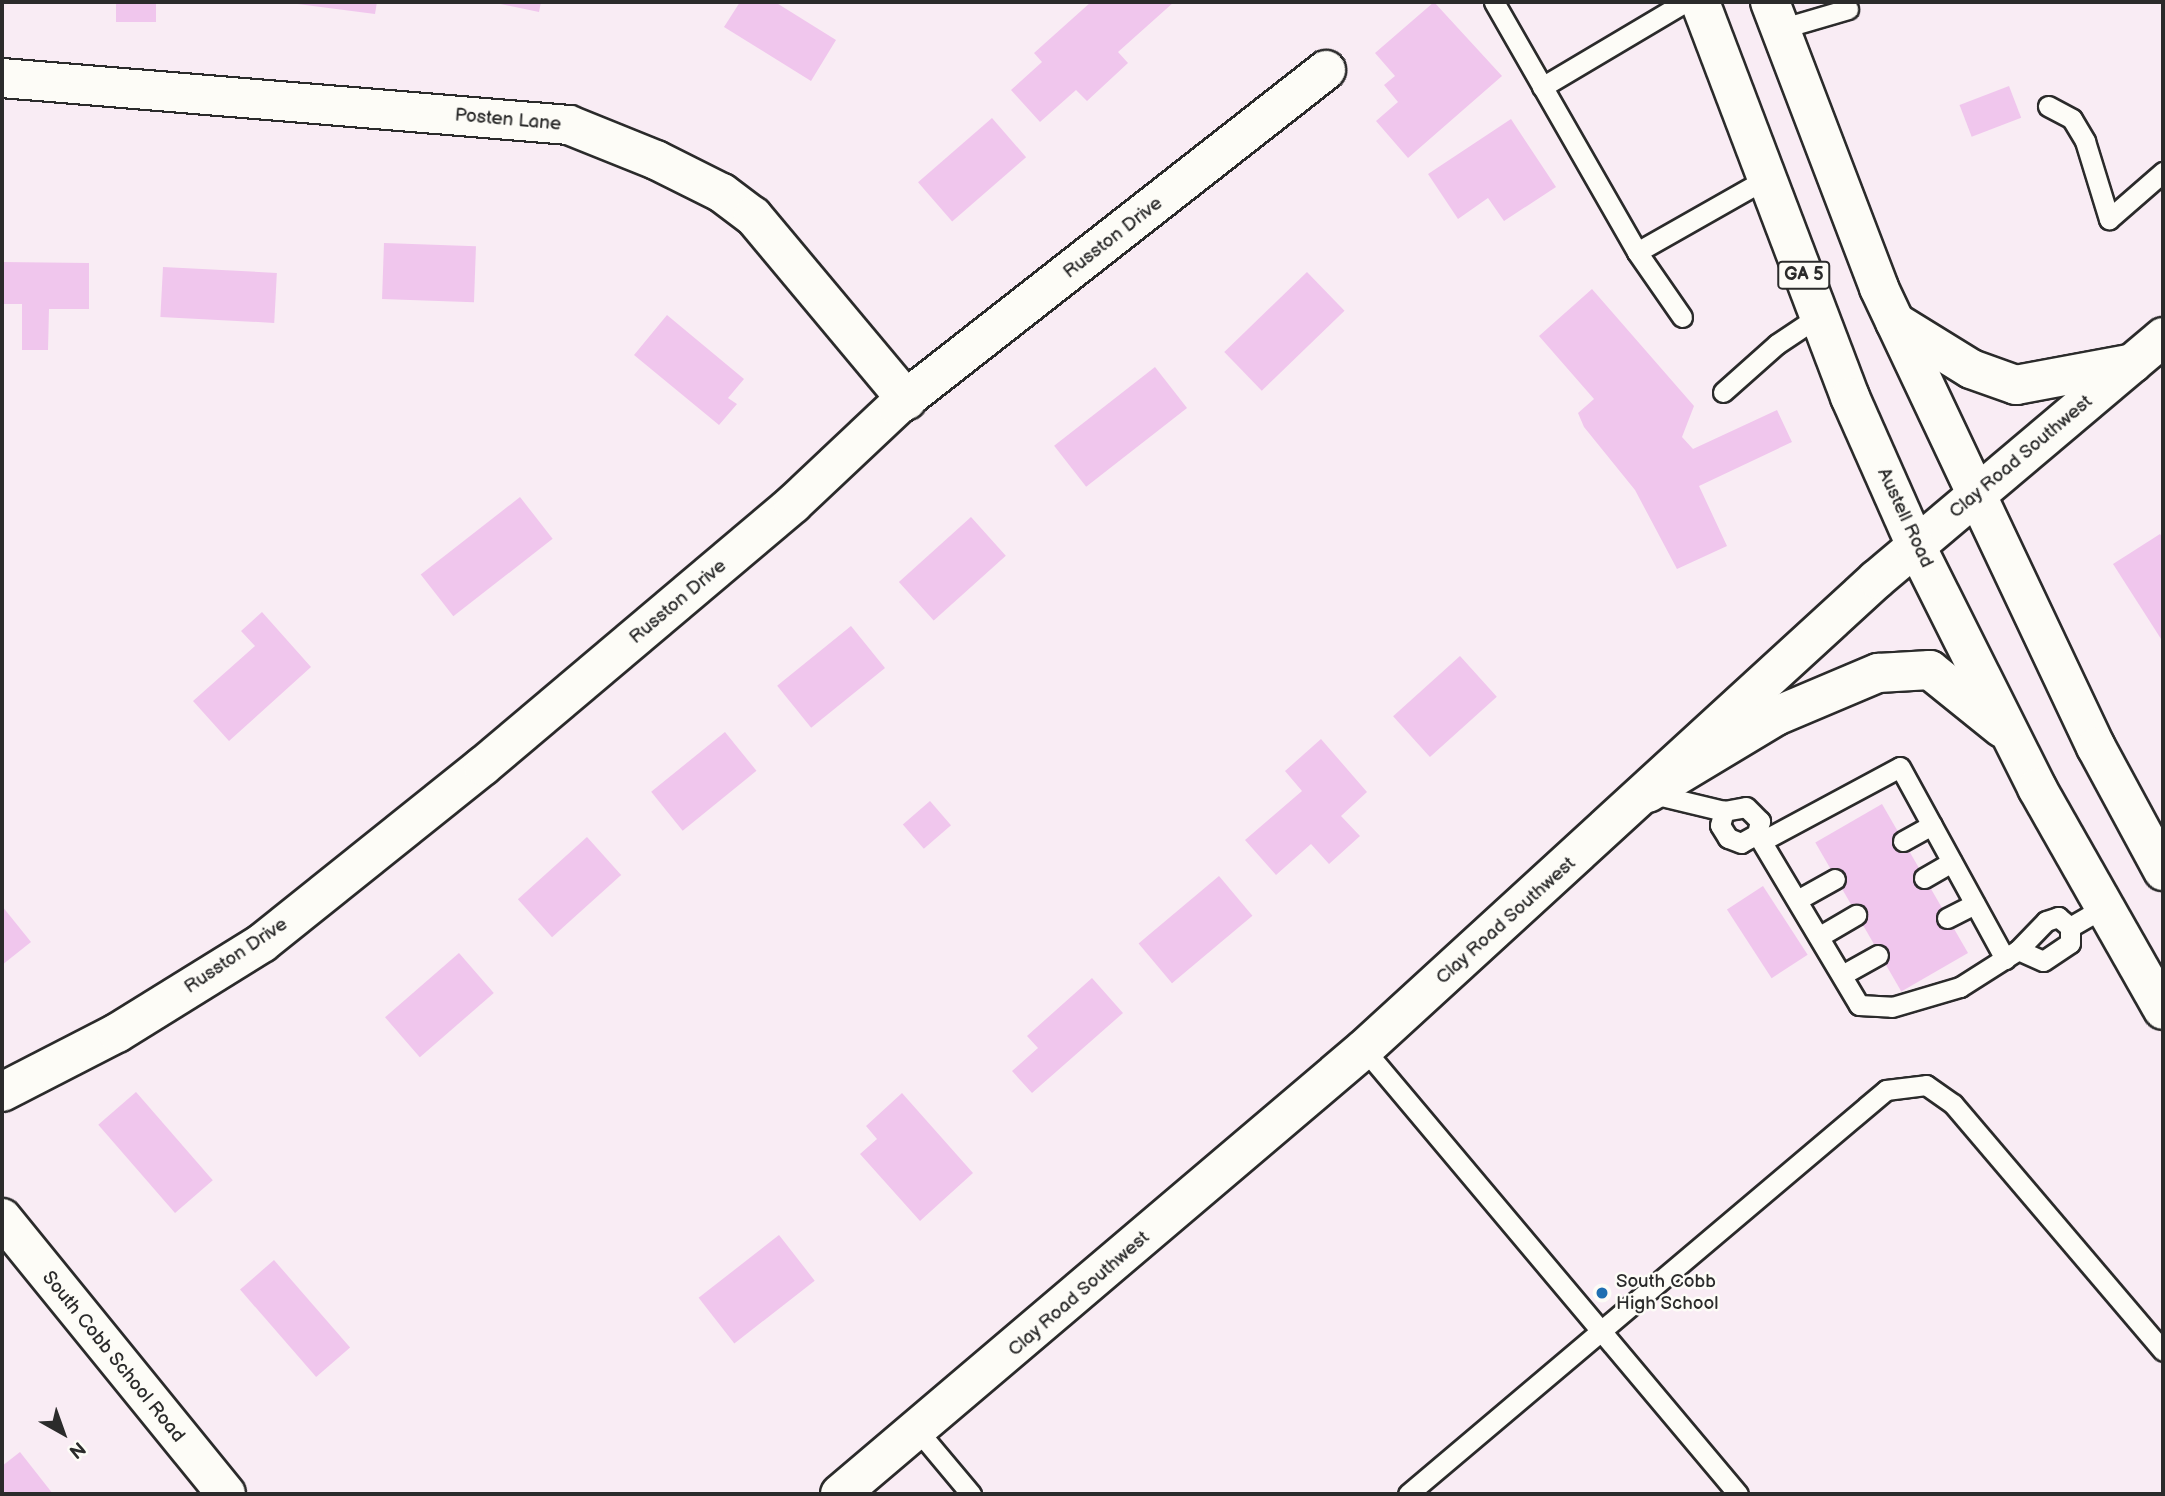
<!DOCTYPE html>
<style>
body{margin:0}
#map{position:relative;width:2165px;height:1496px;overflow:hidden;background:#f9ecf4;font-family:"Balsamiq Sans",sans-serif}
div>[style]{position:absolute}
.building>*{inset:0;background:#f0c6ed;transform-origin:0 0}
.roads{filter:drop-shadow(2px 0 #2b2b2b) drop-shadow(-2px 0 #2b2b2b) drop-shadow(0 2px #2b2b2b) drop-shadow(0 -2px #2b2b2b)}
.lane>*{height:19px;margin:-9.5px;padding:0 9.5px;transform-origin:9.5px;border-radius:9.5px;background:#fdfcf7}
.street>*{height:38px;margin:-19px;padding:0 19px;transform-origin:19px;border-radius:19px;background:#fdfcf7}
.secondary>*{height:38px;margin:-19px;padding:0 19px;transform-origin:19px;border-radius:19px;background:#fdfcf7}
.primary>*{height:38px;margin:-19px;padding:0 19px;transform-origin:19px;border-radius:19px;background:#fdfcf7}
.dots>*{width:19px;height:19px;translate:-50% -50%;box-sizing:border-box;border:4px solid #fdfcf7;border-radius:50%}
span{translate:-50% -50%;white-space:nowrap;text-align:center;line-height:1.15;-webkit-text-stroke:5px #fdfcf7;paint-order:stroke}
.shield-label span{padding:2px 5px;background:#fdfcf7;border:2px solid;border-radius:5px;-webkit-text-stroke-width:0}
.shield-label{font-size:18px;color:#2b2b2b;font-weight:700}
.street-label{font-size:19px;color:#2b2b2b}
.poi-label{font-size:19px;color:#2b2b2b}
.left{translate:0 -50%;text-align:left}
.frame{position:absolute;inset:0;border:4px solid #2b2b2b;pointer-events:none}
.north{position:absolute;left:28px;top:1398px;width:70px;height:70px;-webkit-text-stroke:5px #fdfcf7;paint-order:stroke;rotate:140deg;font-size:19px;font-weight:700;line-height:28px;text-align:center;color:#2b2b2b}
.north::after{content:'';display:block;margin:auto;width:24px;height:32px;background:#2b2b2b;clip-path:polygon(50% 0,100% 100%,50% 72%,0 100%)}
</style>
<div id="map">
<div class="building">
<div style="left:116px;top:2px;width:40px;height:20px"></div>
<div style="clip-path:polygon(282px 2px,377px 2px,375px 14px)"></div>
<div style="clip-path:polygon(491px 2px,541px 2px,539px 12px)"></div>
<div style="clip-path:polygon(740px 2px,775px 2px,836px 40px,811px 81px,724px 27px)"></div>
<div style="clip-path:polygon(1091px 2px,1174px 2px,1118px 52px,1128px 63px,1087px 101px,1076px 90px,1040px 122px,1011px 90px,1042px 62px,1034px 53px)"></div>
<div style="clip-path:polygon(1434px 2px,1502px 76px,1408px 158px,1376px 121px,1398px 102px,1384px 85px,1395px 76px,1375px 53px)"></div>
<div style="left:2009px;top:86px;width:34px;height:53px;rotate:69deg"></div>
<div style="left:992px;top:118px;width:52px;height:98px;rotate:49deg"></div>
<div style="clip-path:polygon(1511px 119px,1556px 187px,1504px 221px,1488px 198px,1458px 219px,1428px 174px)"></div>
<div style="left:384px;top:243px;width:92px;height:56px;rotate:2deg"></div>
<div style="clip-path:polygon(2px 262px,89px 263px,89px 309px,49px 309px,48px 350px,22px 350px,22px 304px,2px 304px)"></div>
<div style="left:163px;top:267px;width:114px;height:50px;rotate:3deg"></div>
<div style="left:1307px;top:272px;width:54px;height:115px;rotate:46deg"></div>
<div style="clip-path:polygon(1592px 289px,1694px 406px,1682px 437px,1693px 449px,1777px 410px,1792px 442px,1699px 486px,1727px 546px,1677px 569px,1635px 490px,1584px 427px,1578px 413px,1594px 399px,1539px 336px)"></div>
<div style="clip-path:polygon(667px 315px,744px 379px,728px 398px,737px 404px,719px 425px,634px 355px)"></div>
<div style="left:1155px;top:367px;width:52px;height:128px;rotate:52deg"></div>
<div style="left:520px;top:497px;width:53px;height:126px;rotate:52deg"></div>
<div style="left:971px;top:517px;width:52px;height:97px;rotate:48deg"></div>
<div style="clip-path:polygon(2160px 534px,2163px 538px,2163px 642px,2113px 564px)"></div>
<div style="clip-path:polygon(262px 612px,311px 667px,229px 741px,193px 701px,255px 646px,241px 631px)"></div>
<div style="left:851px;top:626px;width:54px;height:95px;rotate:51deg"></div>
<div style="left:1460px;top:656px;width:55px;height:90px;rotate:48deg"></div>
<div style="left:725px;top:732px;width:50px;height:95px;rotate:51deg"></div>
<div style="clip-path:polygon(1321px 739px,1367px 792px,1341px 816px,1360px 836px,1329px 864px,1311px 844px,1276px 875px,1245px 840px,1302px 791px,1285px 771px)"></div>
<div style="left:930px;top:801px;width:32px;height:36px;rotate:49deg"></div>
<div style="left:1882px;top:804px;width:172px;height:77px;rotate:60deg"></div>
<div style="left:587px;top:837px;width:51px;height:93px;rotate:48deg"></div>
<div style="left:1219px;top:876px;width:52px;height:105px;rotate:50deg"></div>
<div style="left:1763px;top:886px;width:82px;height:43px;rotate:57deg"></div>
<div style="clip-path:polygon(2px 906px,31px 942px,2px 965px)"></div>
<div style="left:459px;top:953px;width:53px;height:98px;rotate:49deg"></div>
<div style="clip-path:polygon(1092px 978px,1123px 1013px,1032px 1093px,1012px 1071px,1038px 1048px,1027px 1036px)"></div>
<div style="left:136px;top:1092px;width:117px;height:50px;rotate:49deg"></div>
<div style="clip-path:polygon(902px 1093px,973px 1173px,920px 1221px,860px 1154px,877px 1139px,866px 1126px)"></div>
<div style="left:779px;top:1235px;width:58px;height:102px;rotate:52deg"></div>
<div style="left:274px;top:1260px;width:116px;height:45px;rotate:49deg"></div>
<div style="clip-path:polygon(20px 1452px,53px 1494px,2px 1494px,2px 1466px)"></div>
</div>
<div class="roads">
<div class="lane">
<div style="left:1494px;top:2px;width:288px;rotate:60.2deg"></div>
<div style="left:1637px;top:252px;width:150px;rotate:-29.6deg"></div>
<div style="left:1780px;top:29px;width:71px;rotate:-16.4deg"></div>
<div style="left:1542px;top:87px;width:166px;rotate:-30.7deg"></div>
<div style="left:2048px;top:106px;width:27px;rotate:28deg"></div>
<div style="left:2072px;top:119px;width:26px;rotate:59deg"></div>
<div style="left:2085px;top:141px;width:82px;rotate:72.9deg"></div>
<div style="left:2109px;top:219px;width:72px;rotate:-41deg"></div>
<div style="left:1637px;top:252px;width:79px;rotate:55.3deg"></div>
<div style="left:1723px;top:392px;width:72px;rotate:-41.6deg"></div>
<div style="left:1777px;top:344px;width:50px;rotate:-33.7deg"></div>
<div style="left:1649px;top:793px;width:77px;rotate:13.5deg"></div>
<div style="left:1724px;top:811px;width:22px;rotate:-10deg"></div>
<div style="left:1746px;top:807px;width:20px;rotate:45deg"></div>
<div style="left:1760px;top:821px;width:13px;rotate:103deg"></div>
<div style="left:1757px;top:834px;width:18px;rotate:151deg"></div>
<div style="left:1741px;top:843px;width:14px;rotate:-159deg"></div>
<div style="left:1728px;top:838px;width:15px;rotate:-122deg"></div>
<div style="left:1720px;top:825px;width:15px;rotate:-74deg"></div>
<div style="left:1757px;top:834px;width:199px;rotate:59.2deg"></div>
<div style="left:1859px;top:1005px;width:33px;rotate:3deg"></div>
<div style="left:1892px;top:1007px;width:71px;rotate:-16.4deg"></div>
<div style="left:1960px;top:987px;width:69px;rotate:-32.5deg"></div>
<div style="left:2018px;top:950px;width:40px;rotate:-46deg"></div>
<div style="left:2046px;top:921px;width:13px;rotate:-18deg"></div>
<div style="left:2058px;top:917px;width:16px;rotate:40deg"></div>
<div style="left:2070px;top:927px;width:16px;rotate:90deg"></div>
<div style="left:2070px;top:943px;width:32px;rotate:146deg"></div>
<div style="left:2043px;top:961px;width:27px;rotate:-156deg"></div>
<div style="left:1764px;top:840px;width:154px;rotate:-28.2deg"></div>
<div style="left:1900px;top:767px;width:219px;rotate:61.3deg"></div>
<div style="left:1903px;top:841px;width:33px;rotate:-29deg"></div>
<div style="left:1924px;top:878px;width:32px;rotate:-30deg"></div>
<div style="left:1799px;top:899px;width:41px;rotate:-29.1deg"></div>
<div style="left:1947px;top:918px;width:31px;rotate:-27deg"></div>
<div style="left:2070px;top:927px;width:38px;rotate:-30deg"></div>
<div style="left:1820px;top:936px;width:42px;rotate:-30.3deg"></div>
<div style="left:1842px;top:975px;width:41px;rotate:-29.1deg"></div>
<div style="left:1364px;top:1049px;width:581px;rotate:49.95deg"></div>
<div style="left:919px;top:1432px;width:81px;rotate:50deg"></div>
<div style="left:1408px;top:1494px;width:626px;rotate:-40.2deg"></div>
<div style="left:1886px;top:1090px;width:40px;rotate:-7.1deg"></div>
<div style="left:1926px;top:1085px;width:33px;rotate:35deg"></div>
<div style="left:1953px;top:1104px;width:324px;rotate:49.6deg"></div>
</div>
<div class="street">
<div style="left:2px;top:78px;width:569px;rotate:4.74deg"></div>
<div style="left:569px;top:125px;width:94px;rotate:21.9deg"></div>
<div style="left:656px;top:160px;width:74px;rotate:26.6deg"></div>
<div style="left:722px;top:193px;width:39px;rotate:37deg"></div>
<div style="left:753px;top:216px;width:240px;rotate:50.1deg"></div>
<div style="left:2px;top:1092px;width:129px;rotate:-27.2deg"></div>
<div style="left:117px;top:1033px;width:171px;rotate:-31.8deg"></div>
<div style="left:262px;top:943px;width:283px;rotate:-38.7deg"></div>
<div style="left:483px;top:766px;width:406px;rotate:-40.2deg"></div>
<div style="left:793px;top:504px;width:143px;rotate:-43.3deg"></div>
<div style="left:897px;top:406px;width:545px;rotate:-38.07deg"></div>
<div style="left:2px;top:1218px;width:355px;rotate:50.9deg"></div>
</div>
<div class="secondary">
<div style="left:840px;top:1494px;width:687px;rotate:-40.34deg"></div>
<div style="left:1364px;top:1049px;width:696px;rotate:-42.5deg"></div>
<div style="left:1877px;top:579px;width:375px;rotate:-40.2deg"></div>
</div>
<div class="primary">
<div style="left:1700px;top:2px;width:423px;rotate:69.2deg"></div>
<div style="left:1850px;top:397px;width:163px;rotate:66.1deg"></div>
<div style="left:1916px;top:546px;width:271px;rotate:63.4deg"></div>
<div style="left:2037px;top:788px;width:255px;rotate:60.4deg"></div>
<div style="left:1770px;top:2px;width:306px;rotate:69.1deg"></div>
<div style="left:1879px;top:288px;width:508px;rotate:64.7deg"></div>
<div style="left:2096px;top:747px;width:141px;rotate:61.6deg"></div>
<div style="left:1895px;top:322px;width:89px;rotate:31.7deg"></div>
<div style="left:1971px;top:369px;width:48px;rotate:19.6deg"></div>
<div style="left:2016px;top:385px;width:119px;rotate:-10.6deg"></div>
<div style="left:1648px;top:793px;width:149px;rotate:-31deg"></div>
<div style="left:1776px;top:716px;width:111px;rotate:-22.9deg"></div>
<div style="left:1878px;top:673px;width:52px;rotate:-3.3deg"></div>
<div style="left:1930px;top:670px;width:92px;rotate:38.9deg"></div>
</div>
</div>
<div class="dots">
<div style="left:1602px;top:1293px;background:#1f6fb2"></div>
</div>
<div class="shield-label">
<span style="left:1804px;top:275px">GA 5</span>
</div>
<div class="street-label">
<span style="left:508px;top:120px;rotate:5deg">Posten Lane</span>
<span style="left:1113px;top:238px;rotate:-38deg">Russton Drive</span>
<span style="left:2021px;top:457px;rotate:-40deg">Clay Road Southwest</span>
<span style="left:1905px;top:518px;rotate:65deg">Austell Road</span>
<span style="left:678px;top:602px;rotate:-40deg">Russton Drive</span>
<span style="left:1506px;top:921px;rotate:-42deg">Clay Road Southwest</span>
<span style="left:236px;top:956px;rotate:-34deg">Russton Drive</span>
<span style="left:1079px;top:1294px;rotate:-41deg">Clay Road Southwest</span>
<span style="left:113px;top:1357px;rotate:51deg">South Cobb School Road</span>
</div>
<div class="poi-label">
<span class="left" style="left:1616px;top:1293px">South Cobb<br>High School</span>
</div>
<div class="frame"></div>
<div class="north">N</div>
</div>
